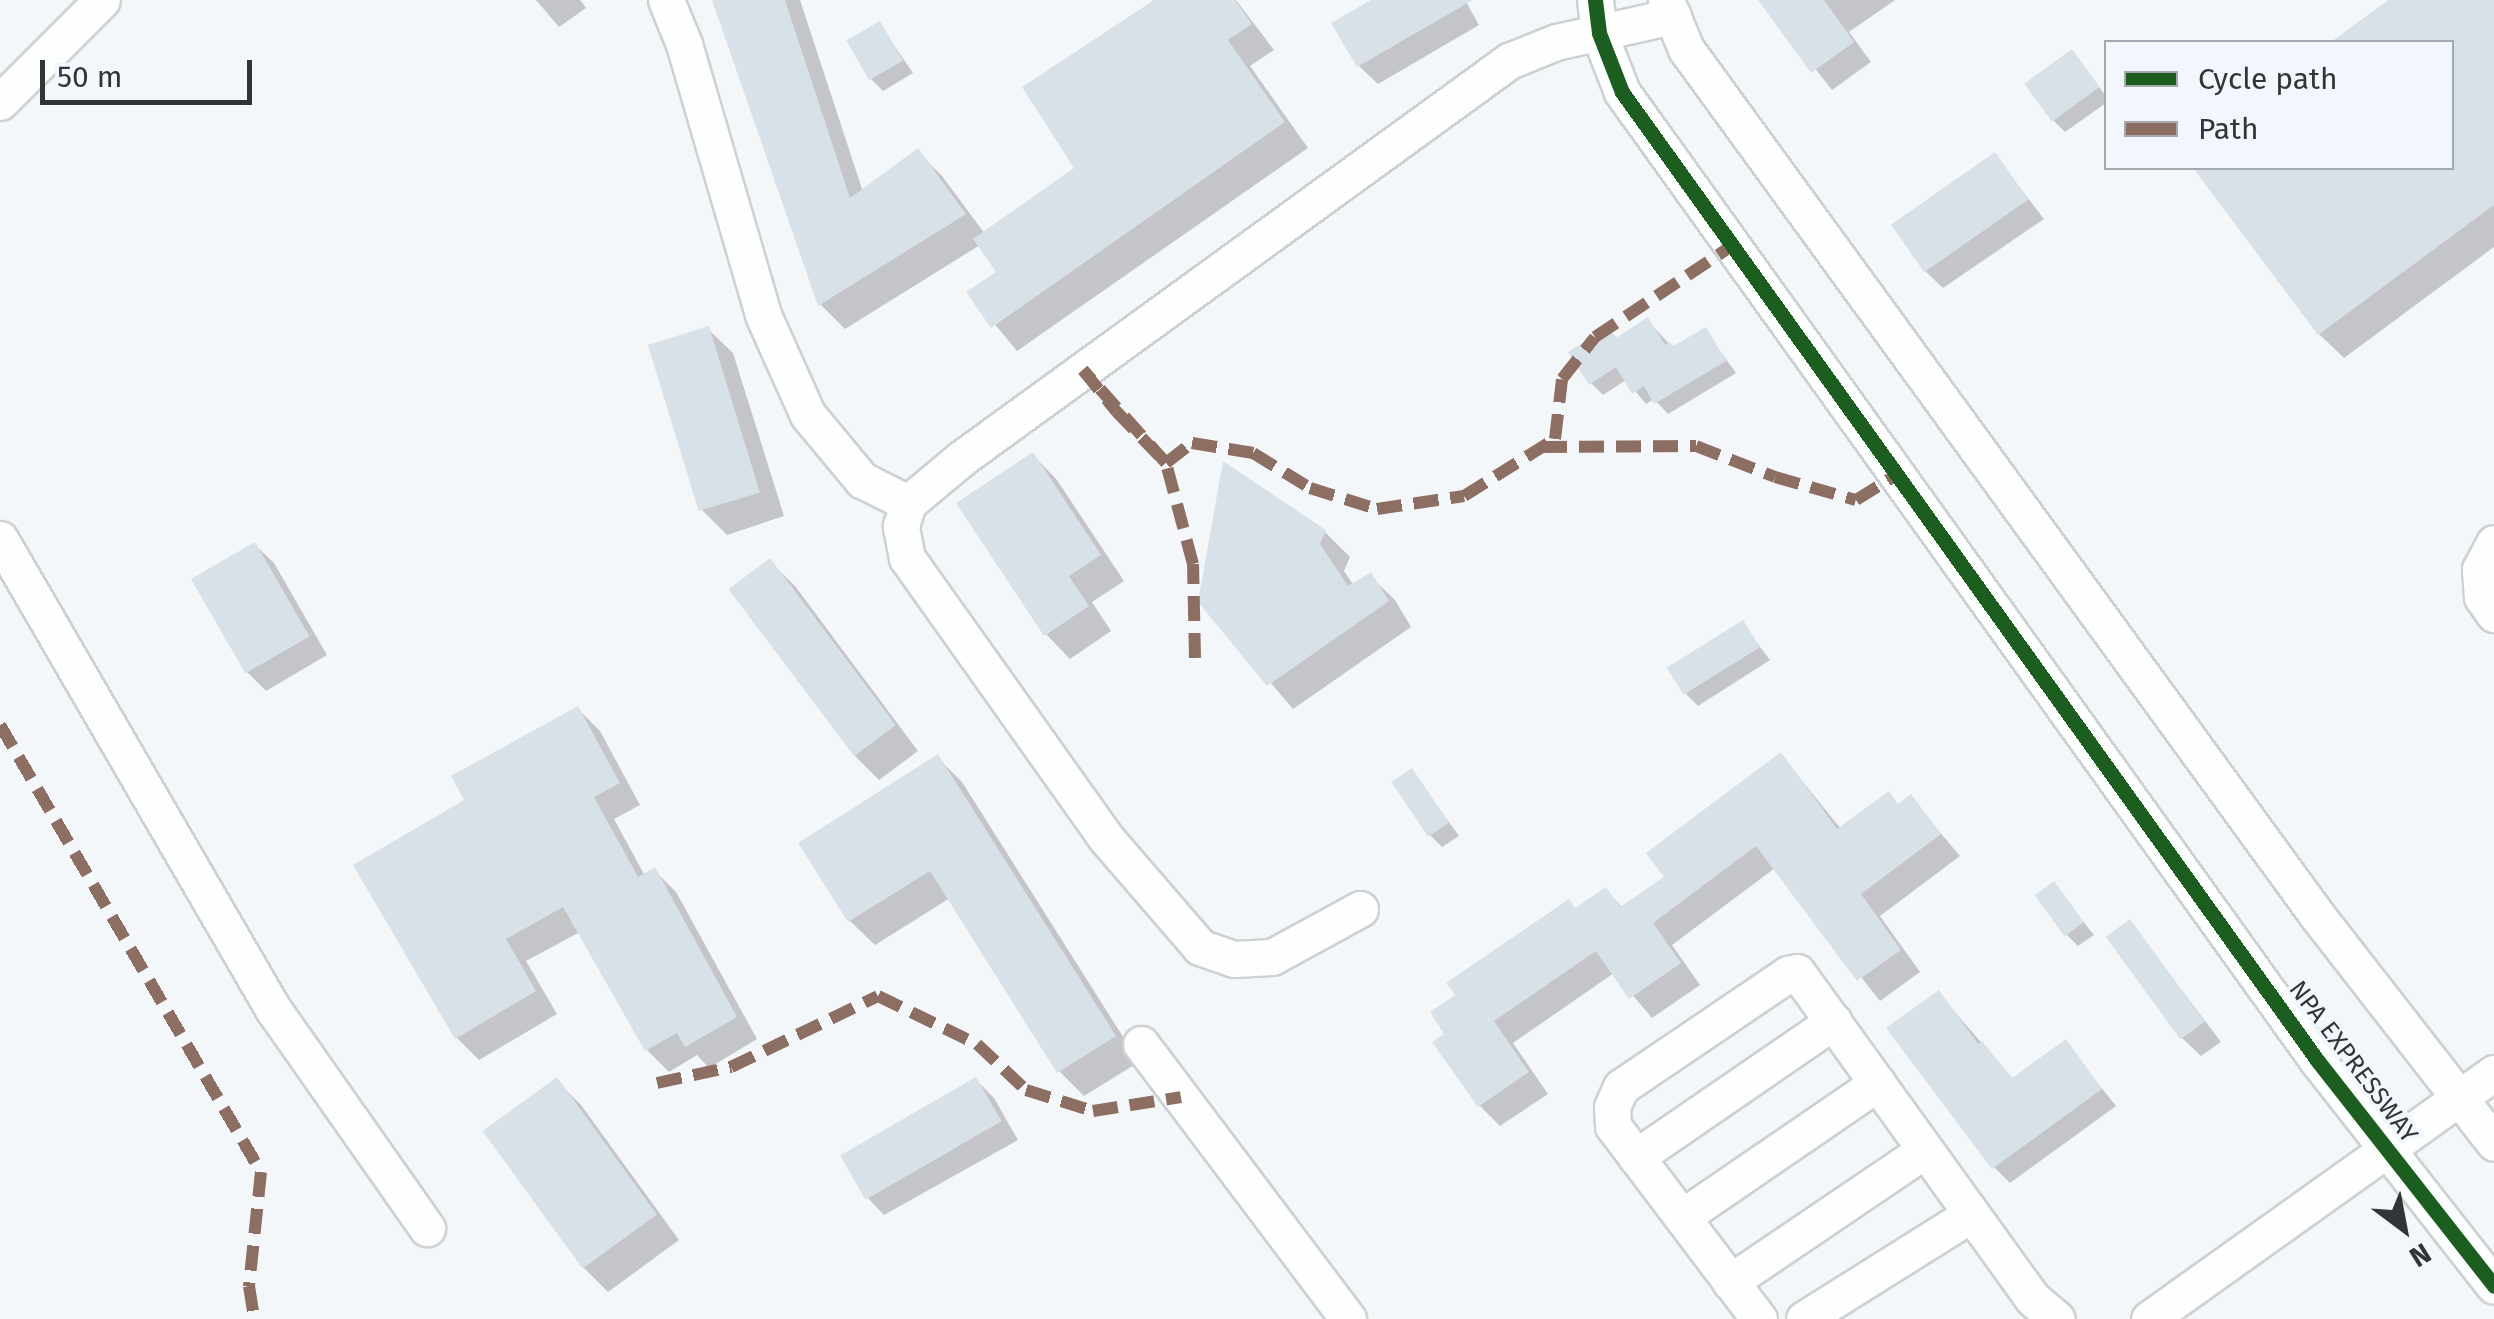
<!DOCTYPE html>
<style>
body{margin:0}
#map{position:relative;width:2494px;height:1319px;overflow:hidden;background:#f4f7fa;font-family:"Fira Sans",sans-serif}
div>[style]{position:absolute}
.shadow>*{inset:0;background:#0003}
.building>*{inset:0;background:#d9e1e8;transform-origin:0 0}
.roads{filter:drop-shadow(2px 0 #ced0d2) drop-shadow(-2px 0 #ced0d2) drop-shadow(0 2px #ced0d2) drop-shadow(0 -2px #ced0d2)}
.minor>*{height:35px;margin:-17.5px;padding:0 17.5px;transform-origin:17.5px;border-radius:17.5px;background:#fdfefe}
.quiet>*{height:12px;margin-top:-6px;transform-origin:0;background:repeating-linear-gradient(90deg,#8d6e63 0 25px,transparent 0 37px)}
.cycleway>*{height:15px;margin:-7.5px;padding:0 7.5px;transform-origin:7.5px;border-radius:7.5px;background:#1b5e20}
span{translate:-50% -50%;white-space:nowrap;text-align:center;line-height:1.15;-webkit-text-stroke:8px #f1f7fd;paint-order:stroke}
.street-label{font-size:25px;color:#323537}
.legend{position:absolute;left:2104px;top:40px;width:350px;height:130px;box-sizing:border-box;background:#f1f7fd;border:2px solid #a5a9ae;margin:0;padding:12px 18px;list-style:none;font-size:30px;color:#323537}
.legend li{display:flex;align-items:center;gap:20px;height:50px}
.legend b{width:50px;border:2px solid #a5a9ae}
.north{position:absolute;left:2354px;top:1179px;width:100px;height:100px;-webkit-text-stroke:8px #f1f7fd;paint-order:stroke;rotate:148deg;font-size:28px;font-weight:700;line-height:40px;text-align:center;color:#323537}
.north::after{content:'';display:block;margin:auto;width:35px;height:45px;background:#323537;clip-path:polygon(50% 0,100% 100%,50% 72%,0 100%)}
.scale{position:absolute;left:40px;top:60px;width:212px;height:45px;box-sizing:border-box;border:5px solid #323537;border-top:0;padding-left:12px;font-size:30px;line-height:35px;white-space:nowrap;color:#323537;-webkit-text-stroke:8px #f1f7fd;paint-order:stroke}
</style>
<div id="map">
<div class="shadow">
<div style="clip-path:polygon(536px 0,580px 0,586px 8px,559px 27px)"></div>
<div style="clip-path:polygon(715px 0,800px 0,863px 192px,918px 152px,942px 176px,985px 234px,1078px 168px,1154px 0,1236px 0,1274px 50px,1250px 66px,1308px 148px,1017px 351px,969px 293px,999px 272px,980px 245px,845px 329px,821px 305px)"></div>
<div style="clip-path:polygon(1376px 0,1465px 0,1479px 25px,1378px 84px,1359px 66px,1334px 24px)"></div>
<div style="clip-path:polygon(1761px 0,1895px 0,1849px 32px,1871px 62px,1832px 90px)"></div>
<div style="clip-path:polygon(2392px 0,2494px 0,2494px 247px,2344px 358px,2319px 334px,2196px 168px,2452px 168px,2452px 42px,2335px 42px)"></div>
<div style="clip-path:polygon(880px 25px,913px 73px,883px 91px,871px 79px)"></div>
<div style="clip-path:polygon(2072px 52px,2106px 96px,2106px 103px,2065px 132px,2053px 120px)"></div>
<div style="clip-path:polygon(1995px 155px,2044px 219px,1943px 288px,1924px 270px)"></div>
<div style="clip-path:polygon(1648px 321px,1674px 349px,1705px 330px,1736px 373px,1668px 414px,1654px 399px,1646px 404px,1626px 380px,1603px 395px,1591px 383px,1608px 330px,1618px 339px)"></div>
<div style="clip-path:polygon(708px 329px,733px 353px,784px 516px,727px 535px,702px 510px)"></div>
<div style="clip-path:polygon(1033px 455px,1057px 480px,1124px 581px,1092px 602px,1111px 631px,1070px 659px,1046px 634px)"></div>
<div style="clip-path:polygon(1325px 532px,1350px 557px,1344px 571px,1354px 586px,1370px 576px,1395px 600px,1411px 627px,1293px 709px,1201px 601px)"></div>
<div style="clip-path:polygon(255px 545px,274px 563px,327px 655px,266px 691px,247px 672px)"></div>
<div style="clip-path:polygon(770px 562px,795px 586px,918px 751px,879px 780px,854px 755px)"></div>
<div style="clip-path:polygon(1742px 623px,1770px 660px,1698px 706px,1686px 694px)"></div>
<div style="clip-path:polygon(578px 709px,600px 731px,640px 805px,614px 819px,645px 876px,654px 870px,676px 892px,757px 1039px,709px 1068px,697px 1055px,669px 1072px,647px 1050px,580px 932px,526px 961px,557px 1014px,479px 1060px,457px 1038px,468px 801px)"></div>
<div style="clip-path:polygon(1781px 755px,1841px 829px,1888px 794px,1900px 806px,1911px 798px,1960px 856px,1880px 916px,1920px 972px,1880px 1001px,1775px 868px,1672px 945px,1700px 985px,1652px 1018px,1614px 973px,1513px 1043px,1548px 1094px,1500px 1126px,1479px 1105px,1436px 1042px,1577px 910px,1606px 891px,1623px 908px,1668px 878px)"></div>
<div style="clip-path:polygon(938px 758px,962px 782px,1139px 1062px,1084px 1096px,1059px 1071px,950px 898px,875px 945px,850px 921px,801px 844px)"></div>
<div style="clip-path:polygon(1412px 771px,1459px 836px,1442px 847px,1430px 835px)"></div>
<div style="clip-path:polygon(2053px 884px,2094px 935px,2078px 946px,2066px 934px)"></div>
<div style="clip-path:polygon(2130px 922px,2221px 1042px,2201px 1056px,2182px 1038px)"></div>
<div style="clip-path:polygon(1939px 994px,2014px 1080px,2065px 1042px,2116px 1106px,2010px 1183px,1994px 1167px)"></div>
<div style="clip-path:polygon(556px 1080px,581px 1105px,679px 1240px,608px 1292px,583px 1267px)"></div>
<div style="clip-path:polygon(976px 1080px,994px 1098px,1018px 1140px,884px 1215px,866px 1196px)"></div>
</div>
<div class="building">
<div style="clip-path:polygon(712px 0,785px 0,850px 198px,918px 148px,966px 214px,818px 306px)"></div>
<div style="clip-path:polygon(1154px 0,1235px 0,1252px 24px,1228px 40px,1285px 122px,991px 328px,966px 292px,996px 272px,973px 239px,1074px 168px,1022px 87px)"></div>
<div style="clip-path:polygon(1371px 0,1473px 0,1357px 67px,1331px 23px)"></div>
<div style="clip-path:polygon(1758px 0,1824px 0,1854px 42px,1811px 73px)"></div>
<div style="clip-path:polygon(2388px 0,2494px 0,2494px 205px,2318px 335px,2193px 168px,2452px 168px,2452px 42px,2331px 42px)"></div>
<div style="left:880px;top:21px;width:46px;height:39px;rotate:60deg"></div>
<div style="left:2072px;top:49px;width:47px;height:59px;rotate:54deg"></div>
<div style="left:1995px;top:152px;width:58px;height:127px;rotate:55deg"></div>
<div style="clip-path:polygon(1648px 317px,1665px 345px,1670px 342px,1673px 346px,1706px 327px,1726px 361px,1654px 404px,1644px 386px,1632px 394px,1616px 367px,1589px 385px,1568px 352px,1609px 327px,1616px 338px)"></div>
<div style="left:709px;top:326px;width:174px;height:64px;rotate:73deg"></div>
<div style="clip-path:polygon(1033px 452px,1101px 555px,1069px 576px,1089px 606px,1044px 636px,956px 503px)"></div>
<div style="clip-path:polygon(1223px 461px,1326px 530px,1320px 544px,1348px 586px,1371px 572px,1389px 601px,1267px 686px,1198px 602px)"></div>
<div style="left:255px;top:542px;width:109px;height:74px;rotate:60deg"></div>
<div style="left:770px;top:558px;width:209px;height:52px;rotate:53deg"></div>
<div style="left:1743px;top:620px;width:32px;height:90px;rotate:58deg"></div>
<div style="clip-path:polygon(578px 706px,620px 783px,594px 797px,638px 877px,655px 867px,737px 1017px,685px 1047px,677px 1033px,645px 1051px,563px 907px,506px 939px,536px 991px,455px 1039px,353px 865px,464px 800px,451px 776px)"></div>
<div style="clip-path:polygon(1781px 752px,1837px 829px,1889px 791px,1898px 804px,1911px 794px,1941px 834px,1861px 894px,1901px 950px,1857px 981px,1756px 846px,1653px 923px,1681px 963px,1629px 999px,1596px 951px,1494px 1021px,1529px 1072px,1478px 1107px,1432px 1042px,1444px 1034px,1430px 1012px,1455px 995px,1446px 983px,1569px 899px,1575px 908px,1606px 887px,1620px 907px,1664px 877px,1646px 853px)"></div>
<div style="clip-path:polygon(938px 754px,1116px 1036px,1057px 1073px,930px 871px,848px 922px,798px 843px)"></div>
<div style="left:1412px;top:768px;width:66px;height:25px;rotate:56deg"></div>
<div style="left:2054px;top:881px;width:51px;height:24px;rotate:54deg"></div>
<div style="left:2130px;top:919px;width:127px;height:30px;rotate:54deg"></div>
<div style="clip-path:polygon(1939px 990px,1978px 1044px,1982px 1041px,2012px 1078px,2066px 1039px,2102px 1089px,1992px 1169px,1886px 1028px)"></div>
<div style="left:557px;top:1077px;width:170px;height:92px;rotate:54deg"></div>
<div style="left:976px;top:1077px;width:51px;height:157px;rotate:60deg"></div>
</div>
<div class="roads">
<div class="minor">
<div style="left:666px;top:0;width:48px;rotate:67.8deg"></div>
<div style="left:684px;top:44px;width:282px;rotate:73.7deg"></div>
<div style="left:763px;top:315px;width:110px;rotate:65.8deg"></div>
<div style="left:808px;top:415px;width:85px;rotate:50.3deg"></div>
<div style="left:862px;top:480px;width:51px;rotate:26.6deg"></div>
<div style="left:1595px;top:0;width:33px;rotate:83deg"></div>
<div style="left:1599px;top:33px;width:63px;rotate:68.7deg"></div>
<div style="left:1622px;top:92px;width:1192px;rotate:54.32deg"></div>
<div style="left:2317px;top:1060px;width:287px;rotate:51.9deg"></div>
<div style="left:1666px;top:0;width:53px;rotate:67.8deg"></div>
<div style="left:1686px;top:49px;width:1070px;rotate:53.93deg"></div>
<div style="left:2316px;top:914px;width:290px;rotate:52.1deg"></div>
<div style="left:0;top:102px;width:144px;rotate:-45deg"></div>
<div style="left:0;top:539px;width:544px;rotate:59.85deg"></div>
<div style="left:273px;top:1009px;width:268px;rotate:54.9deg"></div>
<div style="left:2494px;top:543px;width:30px;rotate:118deg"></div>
<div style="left:2480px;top:569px;width:28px;rotate:86deg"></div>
<div style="left:2482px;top:597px;width:21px;rotate:55deg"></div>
<div style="left:1360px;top:909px;width:100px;rotate:151.4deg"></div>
<div style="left:1272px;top:957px;width:38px;rotate:177deg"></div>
<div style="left:1234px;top:959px;width:36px;rotate:-161deg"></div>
<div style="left:1200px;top:947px;width:144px;rotate:-130.8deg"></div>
<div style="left:1106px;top:838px;width:344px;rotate:-125.4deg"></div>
<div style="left:907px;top:558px;width:33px;rotate:-101deg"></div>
<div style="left:901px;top:526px;width:24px;rotate:-73deg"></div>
<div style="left:908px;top:503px;width:70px;rotate:-39.8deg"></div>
<div style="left:962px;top:458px;width:676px;rotate:-35.97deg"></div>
<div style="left:1509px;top:61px;width:51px;rotate:-22deg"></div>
<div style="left:1556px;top:42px;width:120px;rotate:-12.5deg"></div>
<div style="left:1141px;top:1044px;width:344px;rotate:53deg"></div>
<div style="left:1636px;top:1157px;width:240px;rotate:-34.5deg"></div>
<div style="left:1682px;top:1217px;width:237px;rotate:-34.4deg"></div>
<div style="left:1730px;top:1282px;width:235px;rotate:-34.1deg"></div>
<div style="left:1759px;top:1319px;width:242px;rotate:-127.1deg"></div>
<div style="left:1613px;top:1126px;width:19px;rotate:-93deg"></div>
<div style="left:1612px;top:1107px;width:22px;rotate:-66deg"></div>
<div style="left:1621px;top:1087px;width:202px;rotate:-34.1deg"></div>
<div style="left:1788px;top:974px;width:9px;rotate:-13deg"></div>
<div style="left:1797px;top:972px;width:403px;rotate:54.2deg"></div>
<div style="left:2033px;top:1299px;width:31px;rotate:40deg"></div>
<div style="left:1804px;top:1319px;width:196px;rotate:-32.1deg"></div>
<div style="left:2149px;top:1319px;width:424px;rotate:-35.5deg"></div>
</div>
</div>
<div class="quiet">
<div style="left:1542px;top:447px;width:154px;rotate:-0.4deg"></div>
<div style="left:1696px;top:446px;width:85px;rotate:21.4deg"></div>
<div style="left:1775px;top:477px;width:84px;rotate:15.9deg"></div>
<div style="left:1856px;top:500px;width:49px;rotate:-31.8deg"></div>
<div style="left:1195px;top:658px;width:94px;rotate:-91.2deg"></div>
<div style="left:1193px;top:564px;width:105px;rotate:-105deg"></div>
<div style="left:1166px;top:463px;width:125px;rotate:-131.7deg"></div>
<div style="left:1083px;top:370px;width:53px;rotate:51.2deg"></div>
<div style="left:1116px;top:411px;width:72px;rotate:46.1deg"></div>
<div style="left:1166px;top:463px;width:33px;rotate:-38deg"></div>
<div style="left:1192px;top:443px;width:62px;rotate:9.3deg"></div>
<div style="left:1253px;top:453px;width:67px;rotate:31.6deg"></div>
<div style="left:1310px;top:488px;width:70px;rotate:17.4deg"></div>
<div style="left:1377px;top:509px;width:88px;rotate:-8.5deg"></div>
<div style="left:1464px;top:496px;width:107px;rotate:-32.1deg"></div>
<div style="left:1555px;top:439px;width:60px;rotate:-83.3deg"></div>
<div style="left:1562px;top:379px;width:53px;rotate:-51.8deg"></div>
<div style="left:1595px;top:337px;width:166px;rotate:-33.7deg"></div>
<div style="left:0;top:725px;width:518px;rotate:59.72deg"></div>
<div style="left:261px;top:1172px;width:115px;rotate:96deg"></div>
<div style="left:249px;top:1286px;width:33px;rotate:81deg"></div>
<div style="left:657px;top:1083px;width:76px;rotate:-12.2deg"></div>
<div style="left:731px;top:1067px;width:163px;rotate:-25.8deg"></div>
<div style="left:878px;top:996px;width:110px;rotate:25.9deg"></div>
<div style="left:977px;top:1044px;width:67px;rotate:43.2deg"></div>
<div style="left:1026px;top:1090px;width:70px;rotate:17.4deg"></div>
<div style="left:1093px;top:1111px;width:89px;rotate:-9deg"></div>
</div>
<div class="cycleway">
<div style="left:1595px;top:0;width:33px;rotate:83deg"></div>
<div style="left:1599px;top:33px;width:63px;rotate:68.7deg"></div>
<div style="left:1622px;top:92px;width:1192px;rotate:54.32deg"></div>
<div style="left:2317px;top:1060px;width:287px;rotate:51.9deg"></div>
</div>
<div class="street-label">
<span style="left:2353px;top:1062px;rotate:53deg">NPA EXPRESSWAY</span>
</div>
<ul class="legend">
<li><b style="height:12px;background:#1b5e20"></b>Cycle path</li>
<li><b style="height:12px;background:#8d6e63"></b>Path</li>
</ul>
<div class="north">N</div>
<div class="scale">50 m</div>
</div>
